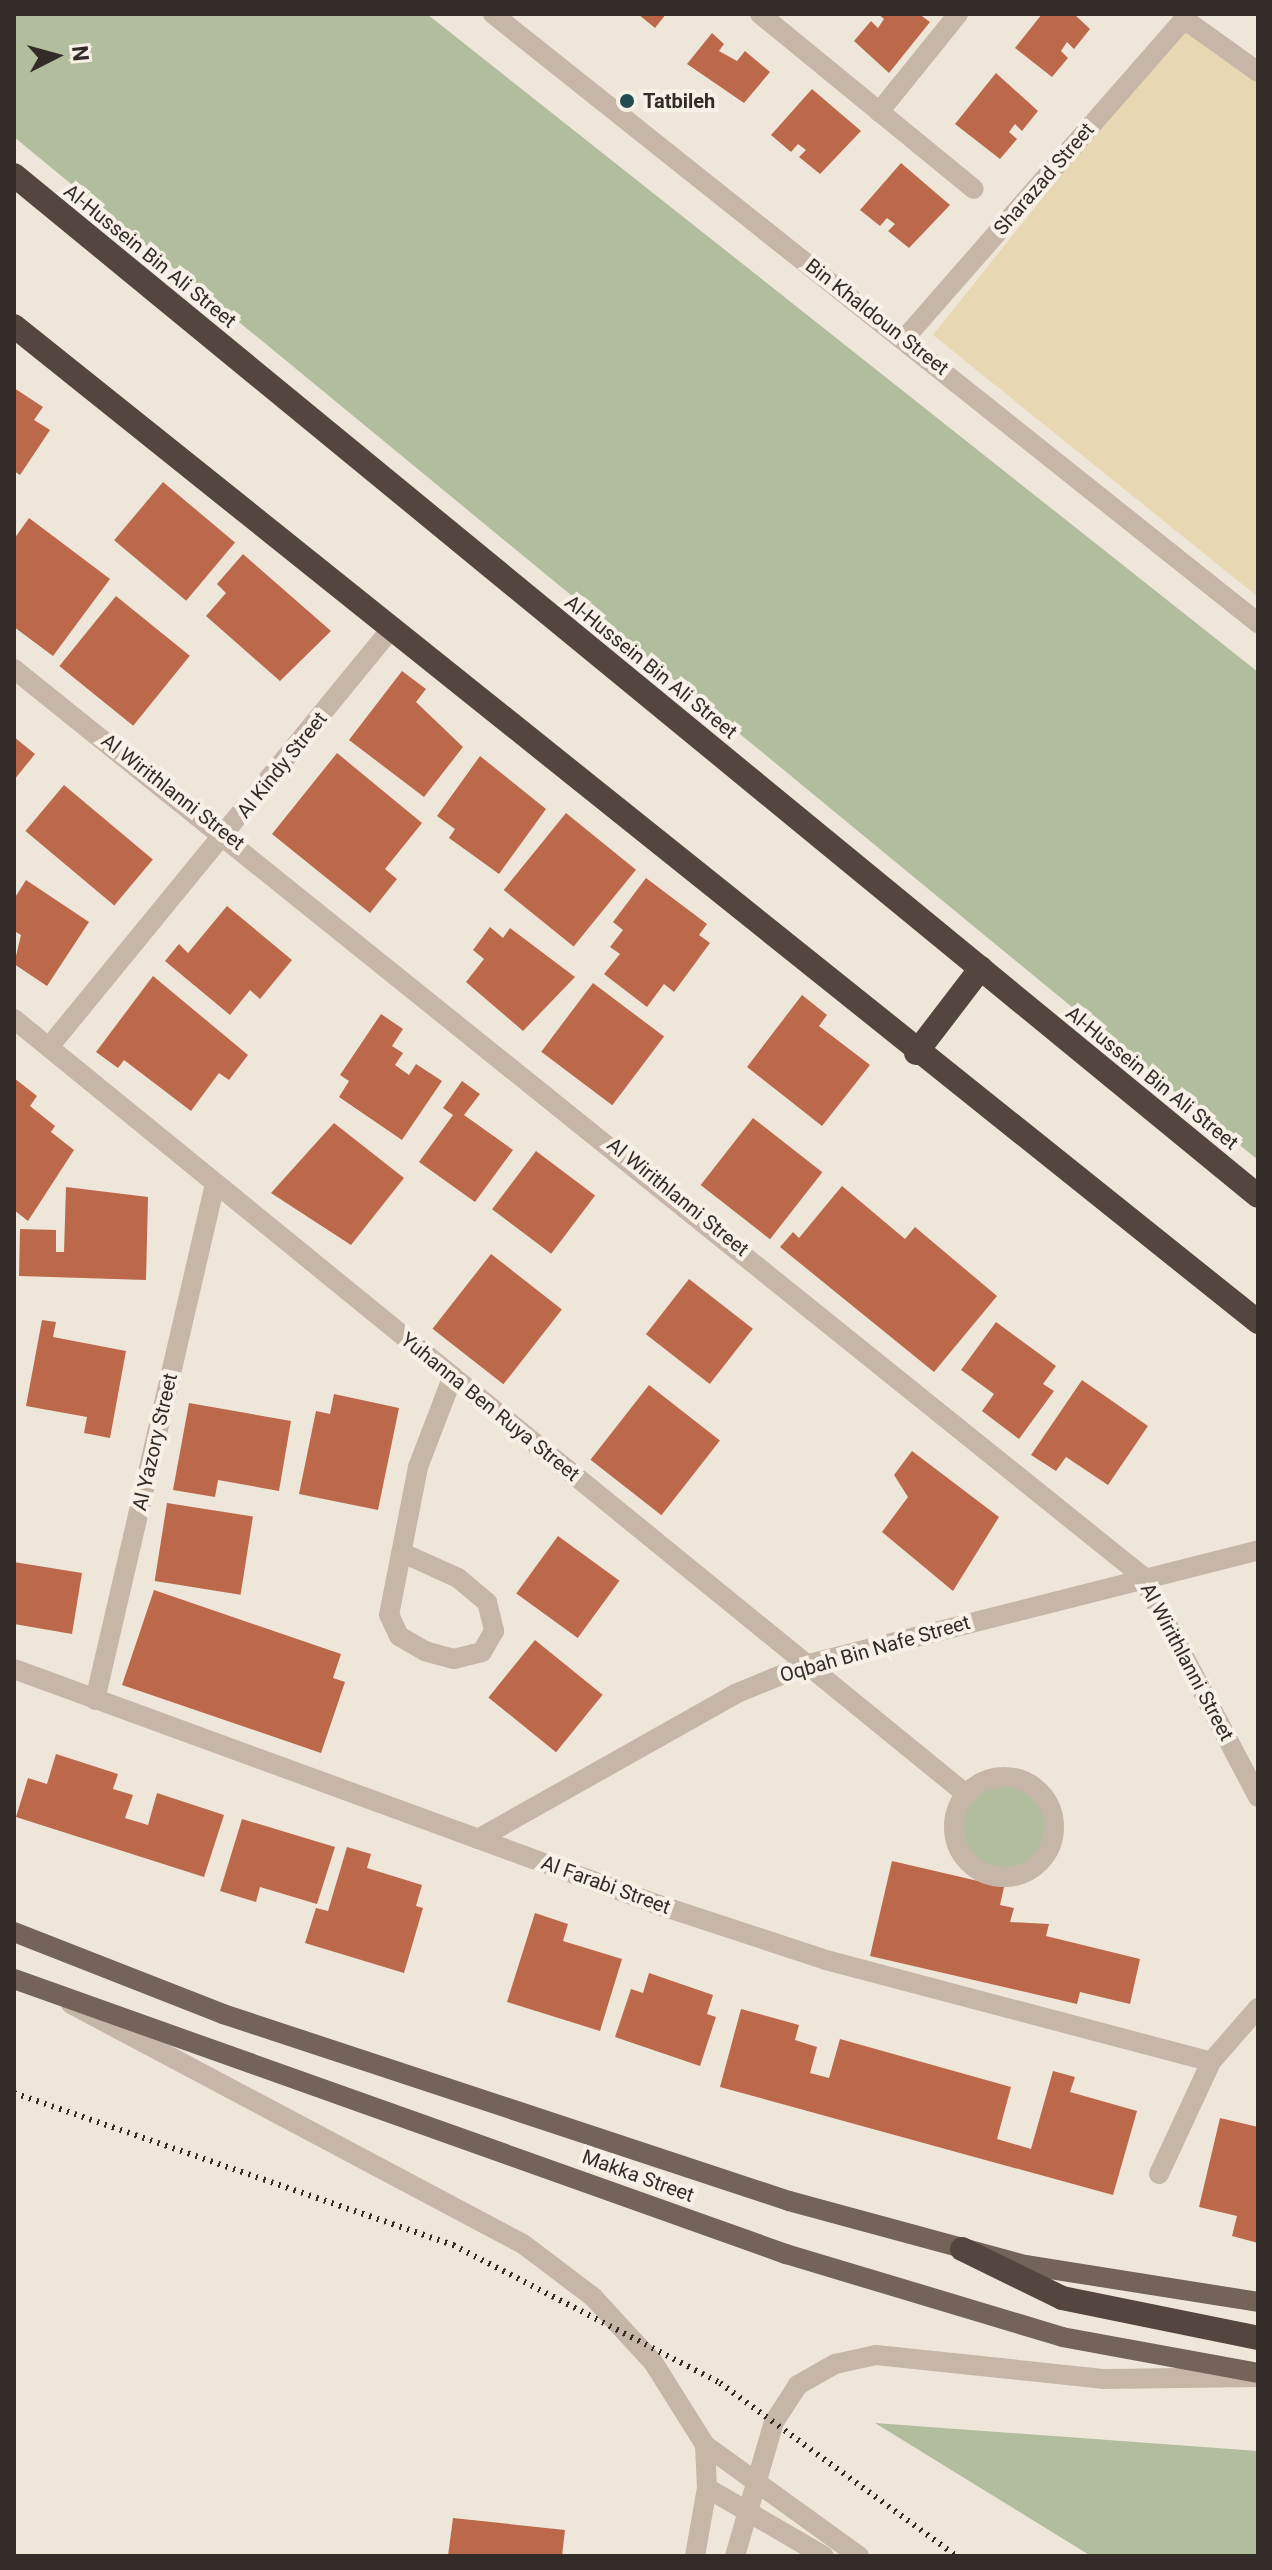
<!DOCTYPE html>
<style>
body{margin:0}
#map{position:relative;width:1272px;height:2570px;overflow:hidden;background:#efe6da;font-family:Roboto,sans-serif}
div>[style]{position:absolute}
.green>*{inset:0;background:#b1bd9c}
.round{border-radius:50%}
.sand>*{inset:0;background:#e8d7b3}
.building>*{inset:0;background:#bc694b;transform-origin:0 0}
.minor>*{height:20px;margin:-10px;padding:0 10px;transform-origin:10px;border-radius:10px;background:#c6b6a7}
.minor>.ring{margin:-10px;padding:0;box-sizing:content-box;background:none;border:20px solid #c6b6a7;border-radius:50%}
.major>*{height:20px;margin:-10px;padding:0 10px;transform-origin:10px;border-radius:10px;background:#746359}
.highway>*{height:24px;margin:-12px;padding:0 12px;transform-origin:12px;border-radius:12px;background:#54463f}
.rail>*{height:6px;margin-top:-3px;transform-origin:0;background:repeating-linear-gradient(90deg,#332b27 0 2px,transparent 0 8px)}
.dots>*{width:22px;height:22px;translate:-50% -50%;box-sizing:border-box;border:4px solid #f7f0e6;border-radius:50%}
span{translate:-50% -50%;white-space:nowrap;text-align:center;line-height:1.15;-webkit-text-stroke:8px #f7f0e6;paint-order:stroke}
.poi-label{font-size:20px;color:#332b27;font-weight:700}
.left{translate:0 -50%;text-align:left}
.street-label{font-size:20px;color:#332b27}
.frame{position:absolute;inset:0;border:16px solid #332b27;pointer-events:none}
.north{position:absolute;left:16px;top:16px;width:80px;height:80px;-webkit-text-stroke:6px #f7f0e6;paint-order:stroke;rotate:84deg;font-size:22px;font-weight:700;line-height:32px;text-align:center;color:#332b27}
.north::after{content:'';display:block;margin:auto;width:28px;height:36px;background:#332b27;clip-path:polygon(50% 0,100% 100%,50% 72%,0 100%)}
</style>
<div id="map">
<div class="green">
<div style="clip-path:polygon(14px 14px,427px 14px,1258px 672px,1258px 1160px,14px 137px)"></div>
<div class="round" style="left:961px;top:1783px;width:86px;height:86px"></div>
<div style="clip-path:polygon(875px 2423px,1258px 2451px,1258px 2556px,1091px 2556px)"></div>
</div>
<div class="sand">
<div style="clip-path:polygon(1189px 14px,1258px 63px,1258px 597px,933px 335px)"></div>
</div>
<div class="building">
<div style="clip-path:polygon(638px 14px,666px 14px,655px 28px)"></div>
<div style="clip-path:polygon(878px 14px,919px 14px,930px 22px,889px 73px,854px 41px,871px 21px,878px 28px,884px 19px)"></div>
<div style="clip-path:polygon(1042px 14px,1074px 14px,1090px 29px,1074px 49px,1067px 42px,1061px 51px,1068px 58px,1052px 77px,1015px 48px)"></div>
<div style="clip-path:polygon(712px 33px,724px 44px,719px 51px,737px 61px,745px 51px,770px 72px,744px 103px,687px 64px)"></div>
<div style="clip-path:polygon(996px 73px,1038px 111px,1022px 131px,1015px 124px,1009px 132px,1017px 139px,1000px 159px,955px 124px)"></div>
<div style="clip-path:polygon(812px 89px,861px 131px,820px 174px,799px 157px,806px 150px,798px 144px,791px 152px,771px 135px)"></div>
<div style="clip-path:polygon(901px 163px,950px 205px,909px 248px,888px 231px,895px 224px,887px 218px,880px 226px,860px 210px)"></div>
<div style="clip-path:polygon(14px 388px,43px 407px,34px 420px,50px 430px,20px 475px,14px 471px)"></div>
<div style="left:163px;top:482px;width:94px;height:76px;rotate:40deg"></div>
<div style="clip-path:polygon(29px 518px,110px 579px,53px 656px,14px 627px,14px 539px)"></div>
<div style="clip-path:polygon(243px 554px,331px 631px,280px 681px,206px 616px,226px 593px,217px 584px)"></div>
<div style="left:116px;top:596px;width:95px;height:90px;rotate:39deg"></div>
<div style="clip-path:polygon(402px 671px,426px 689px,416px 702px,463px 747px,424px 797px,349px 740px)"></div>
<div style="clip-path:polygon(14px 737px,35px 754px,14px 780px)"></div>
<div style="clip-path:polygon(337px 753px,422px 823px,385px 869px,397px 879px,370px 913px,272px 834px)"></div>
<div style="clip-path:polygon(480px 756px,546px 809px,499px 874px,449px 838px,455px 829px,437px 816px)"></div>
<div style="left:64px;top:785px;width:116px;height:60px;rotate:40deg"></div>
<div style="left:566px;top:813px;width:90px;height:99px;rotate:39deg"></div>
<div style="clip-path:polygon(646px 878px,707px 924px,699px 935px,710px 943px,674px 992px,664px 984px,647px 1007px,604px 974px,620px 954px,610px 947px,623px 930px,613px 922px)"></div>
<div style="clip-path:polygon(26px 880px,89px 922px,47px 986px,14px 964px,21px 935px,14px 931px,14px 899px)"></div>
<div style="clip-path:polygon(227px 906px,292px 960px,260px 999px,250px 990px,230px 1015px,165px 961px,179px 944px,188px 953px)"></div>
<div style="clip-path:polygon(490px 927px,503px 938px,510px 928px,575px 977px,523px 1031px,466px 982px,484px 959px,473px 950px)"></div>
<div style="clip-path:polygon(153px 976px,248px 1055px,229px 1080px,219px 1073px,191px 1111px,124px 1060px,118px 1068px,96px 1052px)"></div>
<div style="left:593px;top:983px;width:89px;height:86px;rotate:37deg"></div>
<div style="clip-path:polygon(802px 995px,827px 1015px,819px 1026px,870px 1065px,822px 1126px,747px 1067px)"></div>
<div style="clip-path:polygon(381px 1014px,403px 1029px,392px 1046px,403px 1053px,395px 1065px,409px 1075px,416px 1064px,442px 1081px,402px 1140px,339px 1097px,349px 1081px,340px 1075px)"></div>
<div style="clip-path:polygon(14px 1078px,37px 1096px,30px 1106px,55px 1126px,51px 1132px,74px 1150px,28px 1221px,14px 1210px)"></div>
<div style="clip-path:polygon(462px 1081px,480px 1094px,464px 1115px,513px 1150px,475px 1202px,419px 1162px,453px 1115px,443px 1108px)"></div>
<div style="left:753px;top:1118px;width:88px;height:85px;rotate:38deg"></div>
<div style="clip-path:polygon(334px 1123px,404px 1178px,351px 1245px,271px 1193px)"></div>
<div style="left:536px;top:1151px;width:74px;height:73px;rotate:37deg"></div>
<div style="clip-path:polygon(842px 1186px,905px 1239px,915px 1227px,997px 1296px,934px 1372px,780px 1247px,793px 1232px,799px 1238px)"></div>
<div style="clip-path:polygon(66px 1187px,148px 1197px,146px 1280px,19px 1276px,20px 1229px,56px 1230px,56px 1252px,64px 1252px)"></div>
<div style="left:491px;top:1254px;width:90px;height:95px;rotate:38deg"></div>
<div style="left:689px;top:1279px;width:81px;height:70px;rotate:38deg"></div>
<div style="clip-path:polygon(42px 1320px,56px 1322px,53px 1337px,126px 1351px,110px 1438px,84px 1433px,87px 1417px,26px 1406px)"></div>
<div style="clip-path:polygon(996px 1322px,1056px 1366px,1043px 1384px,1054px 1391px,1019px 1439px,982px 1411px,994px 1394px,961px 1370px)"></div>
<div style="clip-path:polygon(1082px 1380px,1148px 1426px,1108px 1485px,1066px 1457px,1056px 1471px,1031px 1455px)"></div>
<div style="left:649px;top:1385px;width:90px;height:95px;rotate:38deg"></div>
<div style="clip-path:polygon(334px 1394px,399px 1408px,378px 1510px,299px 1494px,316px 1411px,330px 1414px)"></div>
<div style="clip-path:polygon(189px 1403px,291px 1421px,279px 1491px,218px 1480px,215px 1497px,173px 1490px)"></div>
<div style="clip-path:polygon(912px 1451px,999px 1517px,953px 1591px,882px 1532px,908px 1497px,894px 1475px)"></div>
<div style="left:167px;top:1503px;width:87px;height:79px;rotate:9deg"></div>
<div style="left:558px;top:1536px;width:76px;height:71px;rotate:36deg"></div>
<div style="clip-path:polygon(14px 1562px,82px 1573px,72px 1634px,14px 1624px)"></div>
<div style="clip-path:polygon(154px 1590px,341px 1654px,333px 1678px,345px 1682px,321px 1753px,122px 1685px)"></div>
<div style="left:535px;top:1640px;width:87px;height:74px;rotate:39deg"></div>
<div style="clip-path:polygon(56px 1754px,118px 1774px,113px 1789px,133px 1795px,125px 1818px,148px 1825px,157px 1793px,224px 1815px,204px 1877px,16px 1817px,28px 1778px,47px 1784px)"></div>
<div style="clip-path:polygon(242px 1819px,335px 1847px,317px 1904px,260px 1887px,256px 1902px,220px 1891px)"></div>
<div style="clip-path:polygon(347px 1847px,371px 1854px,367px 1868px,422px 1885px,416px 1906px,423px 1908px,404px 1973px,305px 1943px,316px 1908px,328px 1911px)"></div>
<div style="clip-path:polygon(892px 1861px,1004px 1887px,1000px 1905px,1014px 1908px,1010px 1922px,1049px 1924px,1046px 1936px,1140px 1959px,1130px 2004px,1080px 1992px,1077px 2004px,870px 1956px)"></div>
<div style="clip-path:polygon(535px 1913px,568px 1924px,563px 1941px,622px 1959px,600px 2031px,507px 2002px)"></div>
<div style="clip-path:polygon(649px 1973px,713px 1995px,707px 2014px,716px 2017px,700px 2066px,615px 2037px,631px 1989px,643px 1993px)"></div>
<div style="clip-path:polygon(741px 2009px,799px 2025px,795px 2040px,817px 2047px,810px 2073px,829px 2078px,840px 2039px,1011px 2087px,997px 2139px,1031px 2149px,1053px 2071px,1075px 2077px,1070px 2092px,1137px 2111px,1113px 2195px,720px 2087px)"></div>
<div style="clip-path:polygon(1220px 2118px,1258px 2127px,1258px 2243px,1232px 2236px,1237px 2216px,1199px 2207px)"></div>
<div style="clip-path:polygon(453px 2518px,565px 2530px,562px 2556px,448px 2556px)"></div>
</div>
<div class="minor">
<div style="left:493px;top:14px;width:978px;rotate:38.52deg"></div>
<div style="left:760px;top:14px;width:276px;rotate:39.3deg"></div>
<div style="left:1184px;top:19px;width:91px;rotate:35.6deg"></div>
<div style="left:879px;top:112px;width:126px;rotate:-51.1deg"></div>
<div style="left:905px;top:338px;width:424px;rotate:-48.8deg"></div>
<div style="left:14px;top:669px;width:1446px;rotate:38.8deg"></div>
<div style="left:1141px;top:1575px;width:251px;rotate:62.2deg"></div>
<div style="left:14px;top:1019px;width:1228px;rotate:39.15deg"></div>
<div style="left:49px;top:1047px;width:540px;rotate:-50.71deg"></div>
<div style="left:405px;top:1554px;width:58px;rotate:24.4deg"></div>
<div style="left:458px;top:1578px;width:38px;rotate:40deg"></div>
<div style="left:487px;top:1602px;width:30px;rotate:76deg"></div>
<div style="left:494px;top:1631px;width:24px;rotate:120deg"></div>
<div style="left:482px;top:1652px;width:29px;rotate:166deg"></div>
<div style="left:454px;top:1659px;width:30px;rotate:-165deg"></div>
<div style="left:425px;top:1651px;width:30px;rotate:-150deg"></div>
<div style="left:399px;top:1636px;width:23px;rotate:-115deg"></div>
<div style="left:389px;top:1615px;width:151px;rotate:-78.9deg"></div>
<div style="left:418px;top:1467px;width:97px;rotate:-69deg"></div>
<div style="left:14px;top:1669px;width:687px;rotate:20.1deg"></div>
<div style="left:659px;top:1905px;width:176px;rotate:18.2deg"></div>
<div style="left:826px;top:1960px;width:398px;rotate:14.8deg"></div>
<div style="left:95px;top:1700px;width:530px;rotate:-76.91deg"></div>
<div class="ring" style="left:954px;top:1777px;width:80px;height:80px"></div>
<div style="left:478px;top:1839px;width:295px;rotate:-29.4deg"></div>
<div style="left:735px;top:1694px;width:76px;rotate:-22.5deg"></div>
<div style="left:805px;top:1665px;width:467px;rotate:-14.2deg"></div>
<div style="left:71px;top:2004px;width:512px;rotate:27.97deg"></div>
<div style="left:523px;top:2244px;width:88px;rotate:37.1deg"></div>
<div style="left:593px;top:2297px;width:88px;rotate:47.3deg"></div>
<div style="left:653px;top:2362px;width:98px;rotate:57.9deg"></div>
<div style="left:705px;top:2445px;width:43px;rotate:87.3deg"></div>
<div style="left:707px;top:2488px;width:69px;rotate:100deg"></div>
<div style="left:1159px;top:2174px;width:123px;rotate:-65.1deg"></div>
<div style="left:1211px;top:2062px;width:72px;rotate:-49deg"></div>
<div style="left:705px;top:2445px;width:190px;rotate:35.8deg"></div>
<div style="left:707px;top:2488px;width:135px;rotate:30.2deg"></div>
<div style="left:735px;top:2556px;width:140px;rotate:-73.8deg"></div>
<div style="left:774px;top:2422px;width:44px;rotate:-57deg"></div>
<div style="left:798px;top:2385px;width:43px;rotate:-29.6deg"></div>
<div style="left:835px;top:2364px;width:42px;rotate:-12.4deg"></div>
<div style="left:876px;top:2355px;width:228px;rotate:6deg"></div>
<div style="left:1103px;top:2379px;width:155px;rotate:-0.7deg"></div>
</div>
<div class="major">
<div style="left:14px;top:1932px;width:225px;rotate:21.4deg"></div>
<div style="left:223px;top:2014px;width:596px;rotate:18.28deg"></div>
<div style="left:789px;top:2201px;width:245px;rotate:15.2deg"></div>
<div style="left:1025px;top:2265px;width:236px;rotate:9deg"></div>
<div style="left:14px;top:1979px;width:820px;rotate:19.61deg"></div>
<div style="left:786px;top:2254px;width:288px;rotate:16.7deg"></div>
<div style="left:1062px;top:2337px;width:199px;rotate:10.4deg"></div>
</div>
<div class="highway">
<div style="left:14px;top:175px;width:1609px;rotate:39.38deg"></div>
<div style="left:14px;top:326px;width:1594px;rotate:38.68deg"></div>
<div style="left:916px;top:1053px;width:107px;rotate:-52.6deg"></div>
<div style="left:962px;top:2249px;width:111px;rotate:26.1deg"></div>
<div style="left:1062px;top:2298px;width:200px;rotate:11.5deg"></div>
</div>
<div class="rail">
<div style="left:14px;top:2093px;width:465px;rotate:19.1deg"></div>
<div style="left:453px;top:2245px;width:301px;rotate:27.3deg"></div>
<div style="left:720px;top:2383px;width:293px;rotate:36.2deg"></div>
</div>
<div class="dots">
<div style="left:627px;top:101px;background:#204d51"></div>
</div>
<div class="poi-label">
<span class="left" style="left:643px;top:101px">Tatbileh</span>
</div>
<div class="street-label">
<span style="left:1044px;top:179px;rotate:-49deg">Sharazad Street</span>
<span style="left:150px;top:256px;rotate:39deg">Al-Hussein Bin Ali Street</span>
<span style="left:877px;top:317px;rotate:38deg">Bin Khaldoun Street</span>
<span style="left:651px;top:667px;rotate:39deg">Al-Hussein Bin Ali Street</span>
<span style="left:282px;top:765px;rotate:-51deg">Al Kindy Street</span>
<span style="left:173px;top:792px;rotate:38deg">Al Wirithlanni Street</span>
<span style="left:1152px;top:1078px;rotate:39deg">Al-Hussein Bin Ali Street</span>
<span style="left:678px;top:1197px;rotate:39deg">Al Wirithlanni Street</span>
<span style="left:490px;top:1407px;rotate:39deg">Yuhanna Ben Ruya Street</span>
<span style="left:155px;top:1442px;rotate:-77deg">Al Yazory Street</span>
<span style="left:875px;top:1649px;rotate:-16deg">Oqbah Bin Nafe Street</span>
<span style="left:1187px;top:1662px;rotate:62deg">Al Wirithlanni Street</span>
<span style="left:606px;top:1885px;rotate:20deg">Al Farabi Street</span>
<span style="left:638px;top:2176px;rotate:20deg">Makka Street</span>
</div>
<div class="frame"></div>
<div class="north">N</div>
</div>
